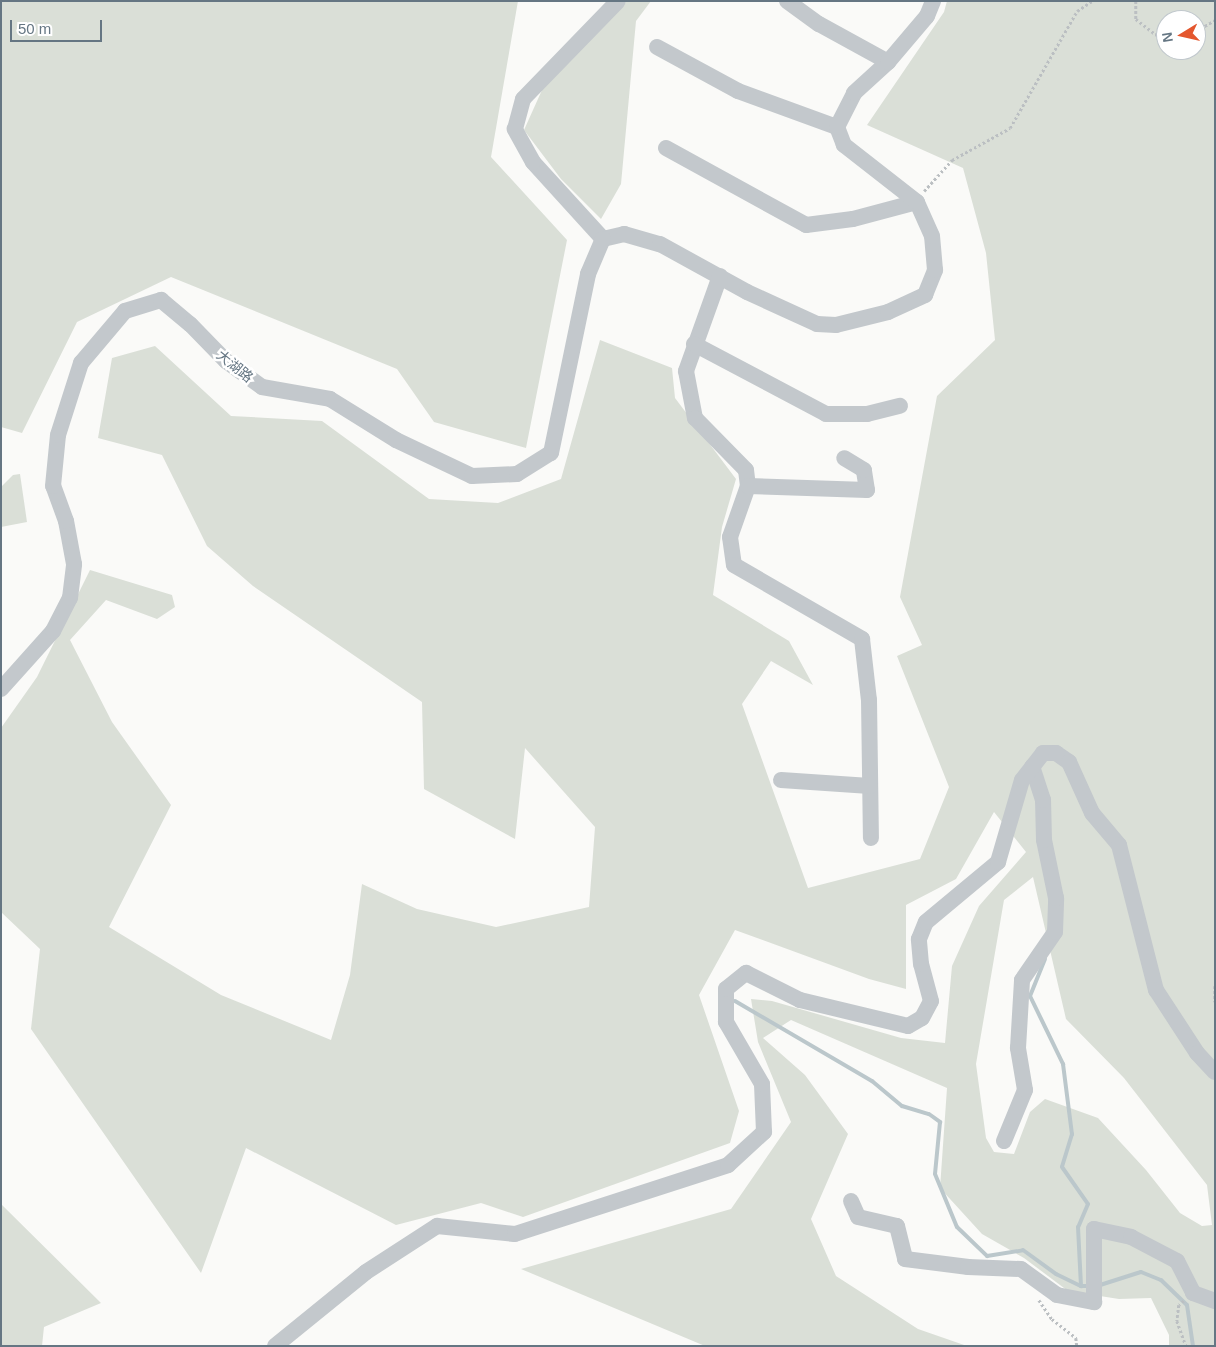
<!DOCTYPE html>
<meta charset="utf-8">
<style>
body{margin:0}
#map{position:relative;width:1216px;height:1347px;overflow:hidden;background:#fafaf8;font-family:Helvetica,"Noto Sans TC",sans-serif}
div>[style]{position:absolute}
.green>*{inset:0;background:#dadfd7}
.stream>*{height:4px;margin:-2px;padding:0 2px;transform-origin:2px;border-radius:2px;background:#bbc7cb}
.path>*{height:2.5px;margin-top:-1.25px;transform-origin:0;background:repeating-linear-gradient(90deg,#bbbfc2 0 2.5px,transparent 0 5px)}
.minor>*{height:16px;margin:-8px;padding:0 8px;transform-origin:8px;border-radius:8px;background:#c3c8cc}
span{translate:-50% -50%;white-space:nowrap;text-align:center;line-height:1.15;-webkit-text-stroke:5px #fff;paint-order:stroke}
.street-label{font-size:14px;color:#657683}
.frame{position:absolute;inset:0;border:2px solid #657683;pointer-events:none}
.north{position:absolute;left:1156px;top:10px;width:50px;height:50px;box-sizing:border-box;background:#fff;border:1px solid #c1c8cd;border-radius:50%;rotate:261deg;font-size:14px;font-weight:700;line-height:20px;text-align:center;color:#657683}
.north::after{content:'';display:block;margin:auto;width:18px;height:22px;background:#e4572e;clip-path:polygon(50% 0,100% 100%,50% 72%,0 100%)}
.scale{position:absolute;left:10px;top:20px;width:92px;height:22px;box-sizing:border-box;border:2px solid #657683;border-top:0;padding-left:6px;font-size:15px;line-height:18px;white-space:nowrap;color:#657683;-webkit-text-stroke:4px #fff;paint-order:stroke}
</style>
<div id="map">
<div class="green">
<div style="clip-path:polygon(1px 1px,518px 1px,491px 157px,567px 240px,526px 448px,434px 422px,397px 369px,171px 277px,77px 322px,22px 433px,1px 427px)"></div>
<div style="clip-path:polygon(626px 1px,651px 1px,636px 21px,621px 184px,601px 219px,561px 179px,524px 130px,542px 90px)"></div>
<div style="clip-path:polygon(evenodd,947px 1px,1215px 1px,1215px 1346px,1169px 1346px,1169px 1335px,1151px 1298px,1119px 1299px,1068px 1291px,1024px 1258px,982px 1234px,940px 1188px,947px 1088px,791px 1020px,763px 1038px,805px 1075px,848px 1134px,811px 1219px,836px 1276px,918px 1329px,967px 1346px,705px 1346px,521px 1269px,731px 1209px,791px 1122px,758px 1042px,751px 999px,772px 1001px,901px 1038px,945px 1043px,952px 966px,979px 906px,1026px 852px,994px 812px,956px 879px,906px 905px,906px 989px,869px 979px,735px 930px,699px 995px,739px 1111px,730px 1143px,523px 1217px,481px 1203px,396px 1225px,246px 1148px,201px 1273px,31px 1029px,40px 949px,1px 912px,1px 728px,37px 677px,90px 570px,172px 595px,175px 607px,157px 619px,106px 600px,70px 640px,112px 722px,171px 805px,109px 927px,221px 995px,331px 1040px,350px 975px,362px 884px,417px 909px,496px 927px,589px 907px,595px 827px,525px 748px,515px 839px,424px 789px,422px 702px,253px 586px,207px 546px,162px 455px,98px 438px,112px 358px,155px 346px,231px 416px,322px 421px,429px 499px,498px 503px,561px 479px,600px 340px,672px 368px,675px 398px,736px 479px,722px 527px,713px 595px,789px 641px,813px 685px,771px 661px,742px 704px,808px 888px,920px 859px,949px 787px,897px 656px,922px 645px,900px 597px,937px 396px,995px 340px,986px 253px,963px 168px,867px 125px,944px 12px,947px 1px,1166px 20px,1196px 20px,1196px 50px,1166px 50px,1166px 20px,947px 1px,1033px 877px,1066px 1019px,1124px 1078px,1207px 1185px,1212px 1225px,1202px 1226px,1180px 1213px,1146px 1170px,1098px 1118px,1045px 1099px,1030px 1112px,1014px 1154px,994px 1152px,986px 1138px,976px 1064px,1004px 900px,1033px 877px)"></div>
<div style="clip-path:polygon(20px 474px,27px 522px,1px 527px,1px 487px,13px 475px)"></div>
<div style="clip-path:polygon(1px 1204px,101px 1303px,44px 1327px,42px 1346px,1px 1346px)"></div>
</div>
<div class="stream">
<div style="left:1045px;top:959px;width:40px;rotate:112deg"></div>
<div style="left:1030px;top:996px;width:76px;rotate:64.1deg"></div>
<div style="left:1063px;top:1064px;width:71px;rotate:82.7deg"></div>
<div style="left:1072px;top:1134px;width:34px;rotate:107deg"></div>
<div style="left:1062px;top:1167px;width:45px;rotate:54.9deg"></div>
<div style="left:1088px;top:1204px;width:25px;rotate:113deg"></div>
<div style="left:1078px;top:1227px;width:59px;rotate:87.1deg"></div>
<div style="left:735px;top:1001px;width:159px;rotate:30.3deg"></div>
<div style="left:872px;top:1081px;width:39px;rotate:40deg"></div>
<div style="left:902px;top:1106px;width:28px;rotate:17deg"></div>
<div style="left:929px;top:1114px;width:14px;rotate:36deg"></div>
<div style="left:940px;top:1122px;width:52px;rotate:95.5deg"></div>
<div style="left:935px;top:1174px;width:57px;rotate:67.5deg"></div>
<div style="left:957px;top:1227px;width:42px;rotate:44deg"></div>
<div style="left:987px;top:1256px;width:36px;rotate:-9deg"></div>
<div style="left:1023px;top:1250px;width:41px;rotate:36deg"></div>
<div style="left:1056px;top:1274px;width:28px;rotate:26deg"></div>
<div style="left:1081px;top:1286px;width:9px"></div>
<div style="left:1097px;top:1286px;width:46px;rotate:-17.7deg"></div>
<div style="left:1141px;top:1272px;width:22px;rotate:22deg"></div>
<div style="left:1161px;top:1280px;width:36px;rotate:44deg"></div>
<div style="left:1187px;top:1305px;width:41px;rotate:81.7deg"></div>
</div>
<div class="path">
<div style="left:1136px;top:1px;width:18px;rotate:90deg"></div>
<div style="left:1136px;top:19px;width:24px;rotate:38deg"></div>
<div style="left:1155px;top:34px;width:12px;rotate:20deg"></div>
<div style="left:1196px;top:31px;width:22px;rotate:-30deg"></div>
<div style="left:924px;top:191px;width:42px;rotate:-47.9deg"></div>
<div style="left:952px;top:160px;width:66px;rotate:-28.9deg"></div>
<div style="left:1010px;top:128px;width:135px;rotate:-60.2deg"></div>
<div style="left:1077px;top:11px;width:18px;rotate:-34deg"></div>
<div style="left:1215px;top:986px;width:16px;rotate:90deg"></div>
<div style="left:1039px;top:1300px;width:23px;rotate:56deg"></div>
<div style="left:1052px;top:1319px;width:31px;rotate:38deg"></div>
<div style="left:1076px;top:1338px;width:8px;rotate:83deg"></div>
<div style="left:1184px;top:1301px;width:6px;rotate:141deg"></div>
<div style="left:1179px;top:1305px;width:16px;rotate:97deg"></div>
<div style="left:1177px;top:1321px;width:27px;rotate:70deg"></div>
</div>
<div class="minor">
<div style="left:787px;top:1px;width:39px;rotate:36deg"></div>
<div style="left:819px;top:24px;width:79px;rotate:28.8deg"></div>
<div style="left:657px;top:47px;width:92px;rotate:28.5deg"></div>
<div style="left:738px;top:91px;width:105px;rotate:20deg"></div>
<div style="left:666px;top:148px;width:160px;rotate:28.8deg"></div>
<div style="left:806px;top:225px;width:47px;rotate:-7.3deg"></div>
<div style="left:853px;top:219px;width:66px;rotate:-14.9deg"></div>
<div style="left:603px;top:239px;width:22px;rotate:-13deg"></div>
<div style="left:624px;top:234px;width:37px;rotate:16deg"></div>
<div style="left:660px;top:244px;width:99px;rotate:28.9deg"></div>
<div style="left:747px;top:292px;width:77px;rotate:24.6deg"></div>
<div style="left:817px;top:324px;width:19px;rotate:3deg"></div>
<div style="left:836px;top:325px;width:54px;rotate:-14deg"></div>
<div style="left:888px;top:312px;width:41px;rotate:-24.7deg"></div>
<div style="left:925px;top:295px;width:27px;rotate:-68deg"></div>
<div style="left:935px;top:270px;width:34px;rotate:-95deg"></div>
<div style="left:932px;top:236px;width:37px;rotate:-114deg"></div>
<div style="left:917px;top:202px;width:93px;rotate:-142deg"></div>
<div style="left:844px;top:145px;width:19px;rotate:-111deg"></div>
<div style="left:837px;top:127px;width:38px;rotate:-63deg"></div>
<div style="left:854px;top:93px;width:46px;rotate:-42.4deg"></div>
<div style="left:888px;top:62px;width:60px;rotate:-49.7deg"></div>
<div style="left:927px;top:16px;width:16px;rotate:-68deg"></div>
<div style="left:603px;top:239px;width:104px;rotate:-132.3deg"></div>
<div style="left:533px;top:162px;width:38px;rotate:-119deg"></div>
<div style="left:515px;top:129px;width:31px;rotate:-75deg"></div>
<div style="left:523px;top:99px;width:136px;rotate:-45.9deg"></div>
<div style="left:720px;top:276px;width:101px;rotate:109.7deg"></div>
<div style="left:686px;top:371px;width:48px;rotate:79.2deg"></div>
<div style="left:695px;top:418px;width:73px;rotate:45.6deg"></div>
<div style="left:746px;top:470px;width:16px;rotate:83deg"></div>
<div style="left:748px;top:486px;width:54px;rotate:109.4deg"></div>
<div style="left:730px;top:537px;width:28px;rotate:82deg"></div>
<div style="left:734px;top:565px;width:148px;rotate:30deg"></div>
<div style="left:862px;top:639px;width:61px;rotate:83.5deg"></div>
<div style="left:869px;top:700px;width:138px;rotate:89.2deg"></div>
<div style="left:694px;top:344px;width:149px;rotate:27.9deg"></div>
<div style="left:826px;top:414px;width:41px"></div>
<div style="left:867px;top:414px;width:34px;rotate:-14deg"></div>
<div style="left:748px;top:486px;width:119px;rotate:1.9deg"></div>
<div style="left:867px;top:490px;width:20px;rotate:-99deg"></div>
<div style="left:864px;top:470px;width:23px;rotate:-149deg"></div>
<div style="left:1px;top:689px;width:78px;rotate:-48.1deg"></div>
<div style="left:53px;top:631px;width:37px;rotate:-63deg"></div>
<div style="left:70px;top:598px;width:34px;rotate:-83deg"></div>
<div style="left:74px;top:564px;width:44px;rotate:-100.5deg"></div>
<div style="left:66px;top:521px;width:37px;rotate:-110deg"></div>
<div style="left:53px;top:486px;width:51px;rotate:-84.4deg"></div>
<div style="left:58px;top:435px;width:76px;rotate:-72.3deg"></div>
<div style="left:81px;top:363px;width:68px;rotate:-49.8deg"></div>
<div style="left:125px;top:311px;width:38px;rotate:-17deg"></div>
<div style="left:161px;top:300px;width:38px;rotate:40deg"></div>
<div style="left:190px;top:324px;width:52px;rotate:45.8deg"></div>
<div style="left:226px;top:361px;width:44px;rotate:35.8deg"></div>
<div style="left:262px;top:387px;width:69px;rotate:10deg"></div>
<div style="left:330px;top:399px;width:78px;rotate:31.8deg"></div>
<div style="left:396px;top:440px;width:84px;rotate:25.3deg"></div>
<div style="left:472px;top:476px;width:45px;rotate:-2.5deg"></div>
<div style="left:517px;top:474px;width:40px;rotate:-32deg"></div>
<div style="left:551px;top:453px;width:183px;rotate:-78.3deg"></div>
<div style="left:588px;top:274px;width:38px;rotate:-67deg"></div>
<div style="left:781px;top:780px;width:89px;rotate:3.9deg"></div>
<div style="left:1004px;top:1141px;width:55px;rotate:-67.6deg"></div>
<div style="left:1025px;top:1090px;width:43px;rotate:-99.5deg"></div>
<div style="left:1018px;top:1048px;width:68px;rotate:-86.6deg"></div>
<div style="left:1022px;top:980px;width:58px;rotate:-55.5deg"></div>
<div style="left:1055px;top:932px;width:34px;rotate:-88deg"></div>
<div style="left:1056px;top:898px;width:59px;rotate:-101.7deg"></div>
<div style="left:1044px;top:840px;width:40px;rotate:-91.4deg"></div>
<div style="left:1043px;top:800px;width:35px;rotate:-108deg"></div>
<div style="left:851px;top:1201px;width:17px;rotate:66deg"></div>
<div style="left:858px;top:1217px;width:40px;rotate:13deg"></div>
<div style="left:897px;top:1226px;width:34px;rotate:76deg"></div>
<div style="left:905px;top:1259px;width:64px;rotate:7.2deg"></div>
<div style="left:968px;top:1267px;width:53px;rotate:2.2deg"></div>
<div style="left:1021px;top:1269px;width:44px;rotate:35.8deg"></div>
<div style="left:1057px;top:1295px;width:38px;rotate:11deg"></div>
<div style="left:1094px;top:1302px;width:73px;rotate:-90deg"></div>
<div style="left:1094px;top:1229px;width:38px;rotate:12deg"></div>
<div style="left:1131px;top:1237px;width:52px;rotate:27.6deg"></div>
<div style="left:1177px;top:1261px;width:36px;rotate:63deg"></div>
<div style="left:1193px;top:1293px;width:23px;rotate:20deg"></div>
<div style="left:275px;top:1346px;width:117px;rotate:-39.1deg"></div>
<div style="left:366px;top:1272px;width:85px;rotate:-32.9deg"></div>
<div style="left:437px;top:1226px;width:78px;rotate:5.9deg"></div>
<div style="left:515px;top:1234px;width:224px;rotate:-17.9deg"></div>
<div style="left:728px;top:1165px;width:49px;rotate:-42.5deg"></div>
<div style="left:764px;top:1132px;width:48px;rotate:-92.4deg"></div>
<div style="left:762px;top:1084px;width:72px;rotate:-120.1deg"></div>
<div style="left:726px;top:1022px;width:33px;rotate:-90deg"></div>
<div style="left:726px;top:989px;width:26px;rotate:-39deg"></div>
<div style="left:746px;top:973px;width:60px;rotate:26.6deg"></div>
<div style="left:800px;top:1000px;width:111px;rotate:13.5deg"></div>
<div style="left:908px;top:1026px;width:16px;rotate:-30deg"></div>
<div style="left:922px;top:1018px;width:19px;rotate:-62deg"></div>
<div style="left:931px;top:1001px;width:38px;rotate:-105deg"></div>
<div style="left:921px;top:964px;width:25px;rotate:-95deg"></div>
<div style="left:919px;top:939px;width:18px;rotate:-68deg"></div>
<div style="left:926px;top:922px;width:94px;rotate:-39.8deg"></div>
<div style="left:998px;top:862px;width:85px;rotate:-73.7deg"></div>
<div style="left:1022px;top:780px;width:34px;rotate:-52deg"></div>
<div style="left:1043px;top:753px;width:13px"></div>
<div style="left:1056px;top:753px;width:16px;rotate:35deg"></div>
<div style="left:1069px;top:762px;width:56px;rotate:65.7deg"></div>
<div style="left:1092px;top:813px;width:42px;rotate:49.8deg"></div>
<div style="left:1119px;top:845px;width:150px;rotate:75.7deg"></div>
<div style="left:1156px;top:990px;width:75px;rotate:56.9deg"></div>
<div style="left:1197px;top:1053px;width:26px;rotate:47deg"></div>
</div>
<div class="street-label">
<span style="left:235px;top:366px;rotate:39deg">大湖路</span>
</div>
<div class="frame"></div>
<div class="north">N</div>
<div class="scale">50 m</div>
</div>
